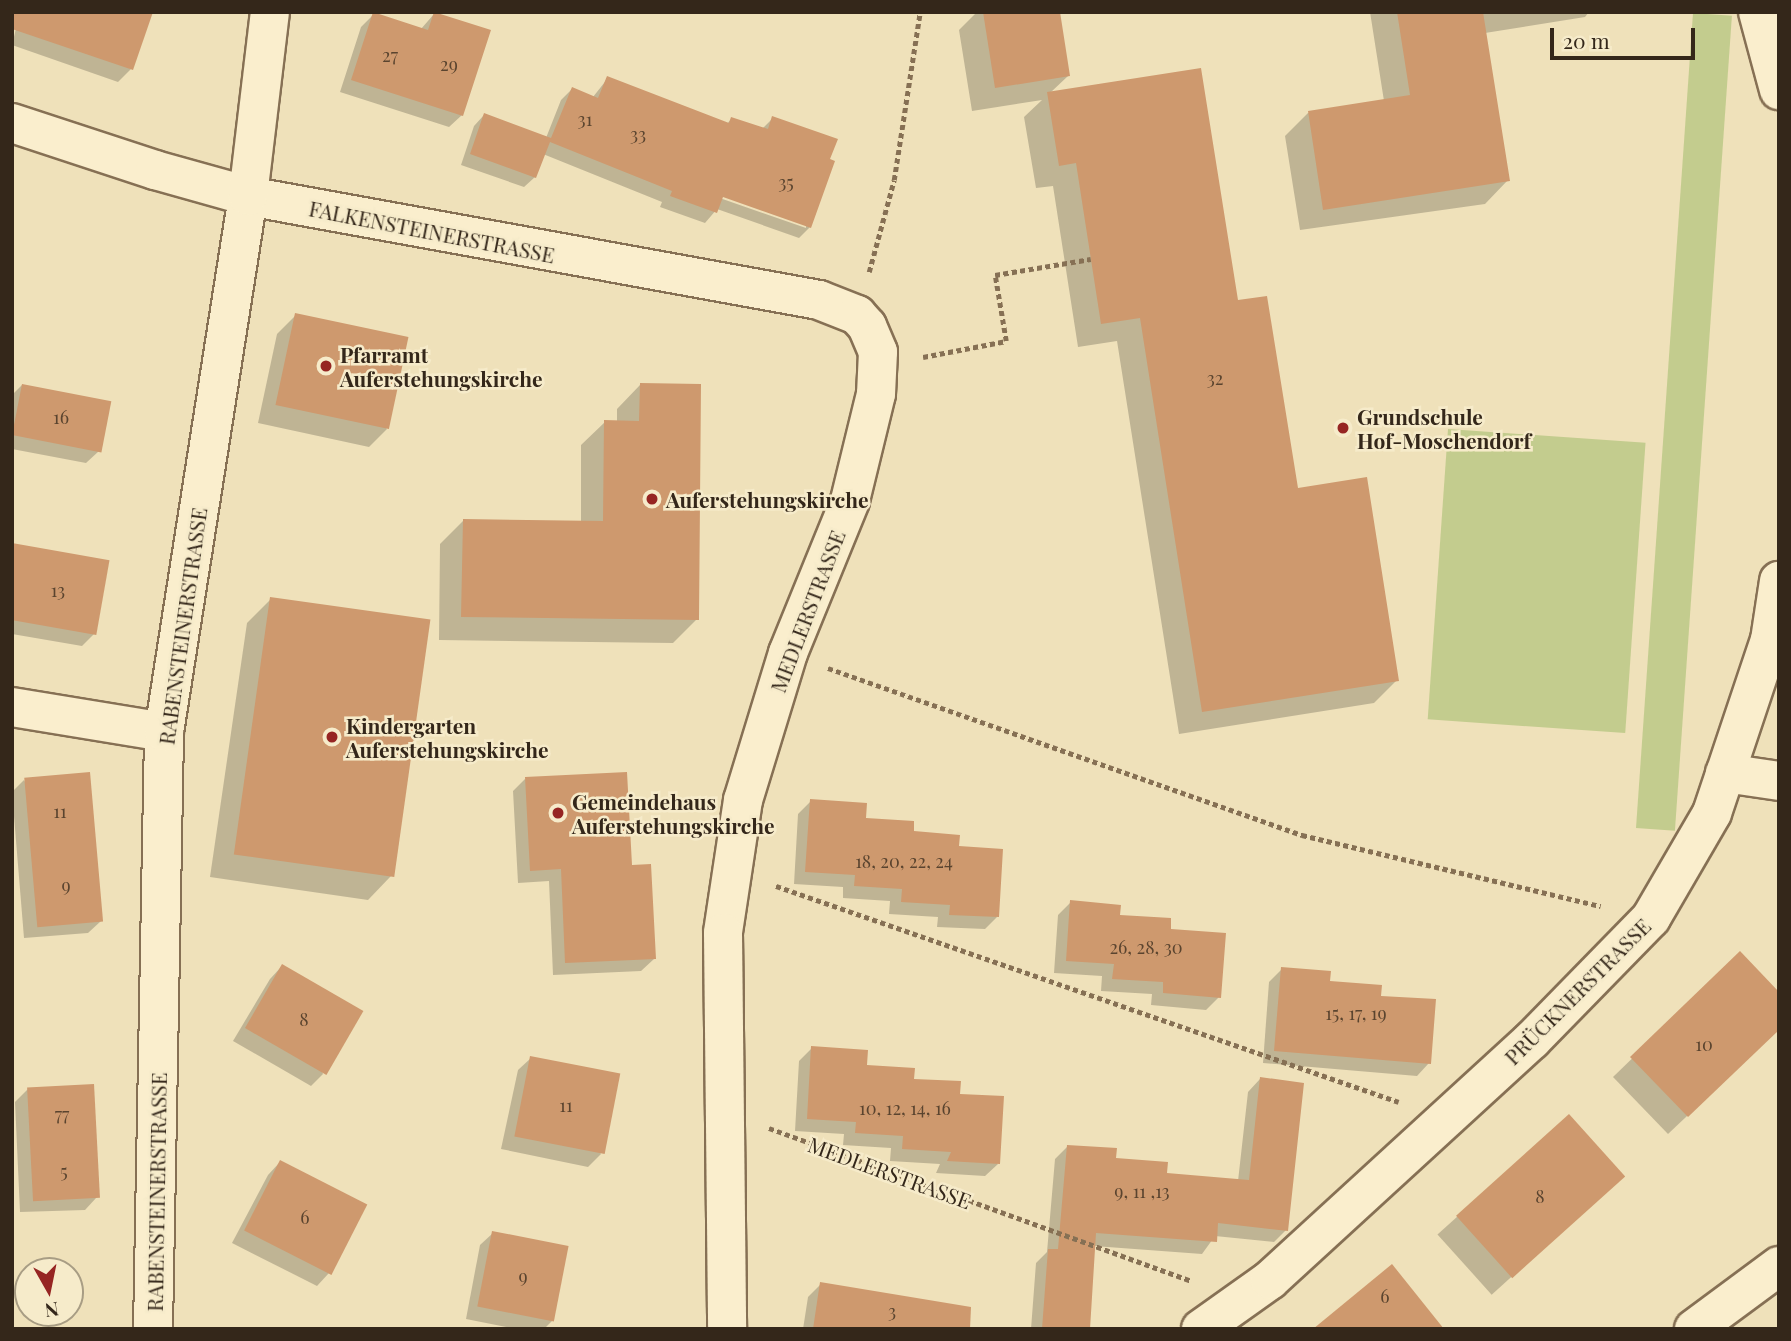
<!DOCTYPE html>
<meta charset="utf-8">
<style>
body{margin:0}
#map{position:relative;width:1791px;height:1341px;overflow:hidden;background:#efe1ba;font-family:"Playfair Display",serif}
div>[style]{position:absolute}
.green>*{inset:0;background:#c3cc8e;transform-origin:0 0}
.shadow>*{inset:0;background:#0003;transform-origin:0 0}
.building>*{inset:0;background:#ce996e;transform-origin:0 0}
.path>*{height:4.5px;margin-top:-2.25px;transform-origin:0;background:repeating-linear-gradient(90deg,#867054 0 5px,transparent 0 8.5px)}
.roads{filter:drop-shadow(2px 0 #867054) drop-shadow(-2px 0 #867054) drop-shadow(0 2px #867054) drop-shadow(0 -2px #867054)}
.street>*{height:38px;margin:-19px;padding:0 19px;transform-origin:19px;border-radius:19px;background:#faeecd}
.secondary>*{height:38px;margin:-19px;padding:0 19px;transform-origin:19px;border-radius:19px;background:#faeecd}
.dots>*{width:19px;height:19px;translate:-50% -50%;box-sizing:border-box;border:4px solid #f6ebca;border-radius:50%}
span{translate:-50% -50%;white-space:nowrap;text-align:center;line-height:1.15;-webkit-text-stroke:5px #f6ebca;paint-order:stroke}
.number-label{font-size:18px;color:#5a442f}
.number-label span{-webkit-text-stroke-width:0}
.street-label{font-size:21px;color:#34271a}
.poi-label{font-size:21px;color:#34271a;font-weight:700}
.left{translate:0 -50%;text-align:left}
.frame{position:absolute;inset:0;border:14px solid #34271a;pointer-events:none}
.north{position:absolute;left:14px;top:1257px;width:70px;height:70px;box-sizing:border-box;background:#f6ebca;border:2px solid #a89d84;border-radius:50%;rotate:171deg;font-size:19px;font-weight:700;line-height:28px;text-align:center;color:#34271a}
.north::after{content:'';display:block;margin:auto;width:24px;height:32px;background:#962522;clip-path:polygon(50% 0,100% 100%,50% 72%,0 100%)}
.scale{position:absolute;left:1550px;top:28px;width:145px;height:32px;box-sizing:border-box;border:4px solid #34271a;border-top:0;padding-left:9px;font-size:21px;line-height:24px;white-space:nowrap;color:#34271a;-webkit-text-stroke:5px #f6ebca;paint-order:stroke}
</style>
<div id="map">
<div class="green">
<div style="left:1693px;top:13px;width:39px;height:817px;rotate:4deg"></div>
<div style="left:1448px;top:429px;width:198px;height:291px;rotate:4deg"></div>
</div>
<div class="shadow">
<div style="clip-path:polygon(20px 12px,131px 69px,118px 82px,12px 45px)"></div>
<div style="clip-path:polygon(977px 12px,1058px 12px,1068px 76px,1050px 93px,1236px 302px,1296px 490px,1397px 680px,1374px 703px,1179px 734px,1117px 341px,1078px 347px,1053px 186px,1036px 188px,1024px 117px,1042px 100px,972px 111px,959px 30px)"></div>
<div style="clip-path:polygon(1370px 12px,1589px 12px,1585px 17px,1485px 33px,1508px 180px,1485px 204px,1300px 230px,1285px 136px,1308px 113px,1384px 101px)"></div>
<div style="clip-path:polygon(374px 14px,421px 29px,434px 14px,462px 115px,449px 127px,340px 92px,361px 27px)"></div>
<div style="clip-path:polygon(evenodd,608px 78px,727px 124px,731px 119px,762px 129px,773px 118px,810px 227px,799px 238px,717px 209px,705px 223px,660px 207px,662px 202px,543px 154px,535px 177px,524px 187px,461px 165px,474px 126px,484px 115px,546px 138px,561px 100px,572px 89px,593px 97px,608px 78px,715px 193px,806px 224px,806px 228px,714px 196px,715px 193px)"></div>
<div style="clip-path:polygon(296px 315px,387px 429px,369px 447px,258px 423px,277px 334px)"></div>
<div style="clip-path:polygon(22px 385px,99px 451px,86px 463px,12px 449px,12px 395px)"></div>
<div style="clip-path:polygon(640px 385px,697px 619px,673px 643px,439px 640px,440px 544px,463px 521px,581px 522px,581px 445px,605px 422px,617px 422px,617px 409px)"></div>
<div style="clip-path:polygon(12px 545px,95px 633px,82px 646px,12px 634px)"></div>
<div style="clip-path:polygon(271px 599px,391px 876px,368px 900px,210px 877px,247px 623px)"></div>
<div style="clip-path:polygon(525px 779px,630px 867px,654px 959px,641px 971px,553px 975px,549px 881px,518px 883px,513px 791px)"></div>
<div style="clip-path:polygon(24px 780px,101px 921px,88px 933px,24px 938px,12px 792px)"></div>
<div style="clip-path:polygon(811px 801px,912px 833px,997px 917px,985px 929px,937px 927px,938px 917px,889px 914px,890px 901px,843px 898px,843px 887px,794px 884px,798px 814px)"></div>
<div style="clip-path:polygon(1071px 902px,1169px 930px,1219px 997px,1206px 1010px,1151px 1005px,1152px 994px,1101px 991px,1102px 976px,1054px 973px,1058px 915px)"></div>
<div style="clip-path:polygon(1740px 954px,1779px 1029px,1668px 1134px,1613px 1077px)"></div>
<div style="clip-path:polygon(282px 966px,323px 1074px,311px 1086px,233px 1041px,270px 979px)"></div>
<div style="clip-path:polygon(1282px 969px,1379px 997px,1429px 1063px,1417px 1076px,1263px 1063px,1269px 982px)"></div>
<div style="clip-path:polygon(812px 1048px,913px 1080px,998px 1164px,985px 1176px,936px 1173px,940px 1164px,890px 1161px,891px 1148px,843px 1145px,844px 1134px,795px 1131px,799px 1061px)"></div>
<div style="clip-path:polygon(531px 1058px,601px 1154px,588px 1167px,501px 1149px,518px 1070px)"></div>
<div style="clip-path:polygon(1260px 1079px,1286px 1230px,1274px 1242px,1215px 1236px,1202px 1254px,1094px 1246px,1088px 1329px,1031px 1329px,1036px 1263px,1047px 1252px,1055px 1159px,1067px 1147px,1165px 1175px,1238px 1181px,1248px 1092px)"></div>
<div style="clip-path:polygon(28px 1089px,97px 1197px,85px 1210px,20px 1212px,15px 1102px)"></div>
<div style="left:1569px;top:1116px;width:81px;height:177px;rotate:48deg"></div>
<div style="clip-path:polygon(280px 1162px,329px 1273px,317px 1286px,232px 1243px,268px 1175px)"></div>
<div style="clip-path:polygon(493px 1233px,553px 1320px,544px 1329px,517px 1329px,466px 1319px,480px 1245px)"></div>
<div style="clip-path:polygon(821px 1284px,963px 1329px,803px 1329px,808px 1297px)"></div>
</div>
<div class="building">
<div style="clip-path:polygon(12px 12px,153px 12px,133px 70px,12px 29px)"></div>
<div style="clip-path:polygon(373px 12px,428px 30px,434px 12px,491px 30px,463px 116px,351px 80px)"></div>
<div style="clip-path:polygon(983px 12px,1060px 12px,1070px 76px,995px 88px)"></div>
<div style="clip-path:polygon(1397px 12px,1483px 12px,1510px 181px,1323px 210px,1308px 111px,1410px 95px)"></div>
<div style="clip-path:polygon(1201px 68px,1238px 300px,1267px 296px,1298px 488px,1367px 477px,1399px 681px,1202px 712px,1140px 318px,1101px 324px,1076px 163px,1059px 166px,1047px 92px)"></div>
<div style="clip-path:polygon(607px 76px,729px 123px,731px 117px,768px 129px,772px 116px,838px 139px,830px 159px,835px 161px,811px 228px,723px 197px,717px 213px,670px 196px,672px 191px,550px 142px,536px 178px,470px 154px,484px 113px,551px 138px,572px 87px,598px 98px)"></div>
<div style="left:295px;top:313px;width:116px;height:94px;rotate:12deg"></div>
<div style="clip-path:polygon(640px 383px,701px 384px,699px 620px,461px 617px,463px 519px,603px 521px,604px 420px,639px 421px)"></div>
<div style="left:22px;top:384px;width:91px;height:52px;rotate:11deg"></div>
<div style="left:12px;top:543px;width:99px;height:76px;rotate:10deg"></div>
<div style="left:270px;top:597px;width:162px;height:260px;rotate:8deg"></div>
<div style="left:90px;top:772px;width:150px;height:66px;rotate:85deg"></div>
<div style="clip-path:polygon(627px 772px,632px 865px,651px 864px,656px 959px,565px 963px,561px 869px,530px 871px,525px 777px)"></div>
<div style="clip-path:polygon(810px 799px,867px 803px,866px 818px,914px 821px,914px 831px,960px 835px,959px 846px,1003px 849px,999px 917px,949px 915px,950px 905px,901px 902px,902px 889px,854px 886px,855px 875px,805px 872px)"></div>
<div style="clip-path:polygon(1070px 900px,1121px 905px,1120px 915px,1171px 918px,1171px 929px,1226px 933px,1221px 998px,1163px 993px,1163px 982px,1112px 979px,1114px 964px,1066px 961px)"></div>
<div style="clip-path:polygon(1740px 951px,1779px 992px,1779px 1030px,1688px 1117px,1630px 1057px)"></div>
<div style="left:282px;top:964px;width:94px;height:74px;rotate:30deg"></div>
<div style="clip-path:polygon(1281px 967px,1331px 971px,1330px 981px,1382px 985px,1381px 996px,1436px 999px,1431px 1064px,1274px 1051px)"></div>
<div style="clip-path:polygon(811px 1046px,868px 1050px,867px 1065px,915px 1068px,914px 1079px,961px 1081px,960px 1094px,1004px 1096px,1000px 1164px,947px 1161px,951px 1152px,902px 1149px,903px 1136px,855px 1133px,856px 1122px,807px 1119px)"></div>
<div style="left:530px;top:1056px;width:92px;height:82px;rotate:11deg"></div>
<div style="clip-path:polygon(1260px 1077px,1304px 1083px,1288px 1231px,1218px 1223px,1217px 1242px,1096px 1233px,1090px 1329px,1042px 1329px,1048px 1249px,1058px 1249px,1067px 1145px,1117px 1148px,1116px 1158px,1168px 1162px,1167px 1173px,1249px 1180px)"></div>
<div style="left:94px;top:1084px;width:114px;height:67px;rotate:87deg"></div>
<div style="left:1569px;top:1114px;width:84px;height:152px;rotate:48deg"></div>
<div style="left:280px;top:1160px;width:98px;height:79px;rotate:27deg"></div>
<div style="left:492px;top:1231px;width:78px;height:77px;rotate:11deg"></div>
<div style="clip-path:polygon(1392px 1264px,1444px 1329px,1313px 1329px)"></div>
<div style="clip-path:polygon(820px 1282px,971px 1307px,970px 1329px,813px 1329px)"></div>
</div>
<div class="path">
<div style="left:869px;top:272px;width:95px;rotate:-74.8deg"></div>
<div style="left:894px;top:180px;width:170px;rotate:-81.2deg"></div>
<div style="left:923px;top:357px;width:85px;rotate:-10.9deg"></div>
<div style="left:1006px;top:341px;width:67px;rotate:-99.5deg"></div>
<div style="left:995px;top:275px;width:97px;rotate:-9.5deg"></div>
<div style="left:828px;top:668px;width:503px;rotate:19.41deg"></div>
<div style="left:1302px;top:835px;width:307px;rotate:13.4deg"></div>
<div style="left:776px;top:886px;width:659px;rotate:19.12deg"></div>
<div style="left:769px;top:1128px;width:450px;rotate:19.9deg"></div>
</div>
<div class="roads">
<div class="street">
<div style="left:1758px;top:12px;width:81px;rotate:74.9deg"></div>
<div style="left:12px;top:123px;width:151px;rotate:18.2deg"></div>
<div style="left:155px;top:170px;width:97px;rotate:15.6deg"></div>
<div style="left:248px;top:196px;width:580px;rotate:10.32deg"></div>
<div style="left:819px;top:300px;width:41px;rotate:21.5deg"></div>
<div style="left:857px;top:315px;width:15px;rotate:48deg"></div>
<div style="left:867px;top:326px;width:28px;rotate:67deg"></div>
<div style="left:878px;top:352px;width:42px;rotate:92.7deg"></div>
<div style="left:876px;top:394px;width:110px;rotate:103.7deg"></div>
<div style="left:850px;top:501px;width:164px;rotate:112.2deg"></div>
<div style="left:788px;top:653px;width:154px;rotate:107deg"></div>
<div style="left:743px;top:800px;width:134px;rotate:98.6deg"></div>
<div style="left:723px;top:933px;width:396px;rotate:89.4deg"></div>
<div style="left:12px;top:707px;width:154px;rotate:9.3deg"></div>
<div style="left:1725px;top:773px;width:55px;rotate:8.4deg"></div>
<div style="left:153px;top:1329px;width:597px;rotate:-88.94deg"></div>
<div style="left:164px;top:732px;width:543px;rotate:-81.09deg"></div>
<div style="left:248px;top:196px;width:185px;rotate:-83.2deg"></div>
<div style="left:1201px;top:1329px;width:85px;rotate:-35.4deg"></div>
<div style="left:1270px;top:1280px;width:355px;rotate:-42.5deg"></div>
<div style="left:1532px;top:1040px;width:170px;rotate:-45.7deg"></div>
<div style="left:1651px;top:918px;width:121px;rotate:-59.8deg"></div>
<div style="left:1712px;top:813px;width:182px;rotate:-71.5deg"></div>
<div style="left:1770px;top:640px;width:60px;rotate:-81.3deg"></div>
</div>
<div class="secondary">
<div style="left:1694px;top:1329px;width:106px;rotate:-36.5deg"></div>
</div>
</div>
<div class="dots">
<div style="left:326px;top:366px;background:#962522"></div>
<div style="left:1343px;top:428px;background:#962522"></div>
<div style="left:652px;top:499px;background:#962522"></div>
<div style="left:332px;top:737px;background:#962522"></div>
<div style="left:558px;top:813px;background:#962522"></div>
</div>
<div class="number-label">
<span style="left:390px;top:55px">27</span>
<span style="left:449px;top:64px">29</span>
<span style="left:585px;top:119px">31</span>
<span style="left:638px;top:134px">33</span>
<span style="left:786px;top:182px">35</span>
<span style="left:1215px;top:378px">32</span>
<span style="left:61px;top:417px">16</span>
<span style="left:58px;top:590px">13</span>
<span style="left:60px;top:811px">11</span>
<span style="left:904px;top:861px">18, 20, 22, 24</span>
<span style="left:66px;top:885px">9</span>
<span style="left:1146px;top:947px">26, 28, 30</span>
<span style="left:1356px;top:1013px">15, 17, 19</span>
<span style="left:304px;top:1019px">8</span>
<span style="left:1704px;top:1044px">10</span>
<span style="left:566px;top:1105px">11</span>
<span style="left:905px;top:1108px">10, 12, 14, 16</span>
<span style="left:62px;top:1114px">77</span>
<span style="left:64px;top:1171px">5</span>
<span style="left:1142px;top:1191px">9, 11 ,13</span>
<span style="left:1540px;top:1196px">8</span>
<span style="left:305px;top:1217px">6</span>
<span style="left:523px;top:1276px">9</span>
<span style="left:1385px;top:1296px">6</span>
<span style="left:892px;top:1311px">3</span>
</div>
<div class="street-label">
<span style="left:432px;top:231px;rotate:11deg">FALKENSTEINERSTRASSE</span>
<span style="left:807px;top:611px;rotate:-69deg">MEDLERSTRASSE</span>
<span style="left:182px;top:626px;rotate:-82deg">RABENSTEINERSTRASSE</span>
<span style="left:1577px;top:991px;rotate:-45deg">PRÜCKNERSTRASSE</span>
<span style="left:890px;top:1172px;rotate:20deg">MEDLERSTRASSE</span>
<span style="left:156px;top:1192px;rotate:-89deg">RABENSTEINERSTRASSE</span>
</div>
<div class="poi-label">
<span class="left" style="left:340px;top:366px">Pfarramt<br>Auferstehungskirche</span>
<span class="left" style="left:1357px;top:428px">Grundschule<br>Hof-Moschendorf</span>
<span class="left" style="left:666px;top:499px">Auferstehungskirche</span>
<span class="left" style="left:346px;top:737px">Kindergarten<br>Auferstehungskirche</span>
<span class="left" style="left:572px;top:813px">Gemeindehaus<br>Auferstehungskirche</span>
</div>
<div class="frame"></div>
<div class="north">N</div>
<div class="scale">20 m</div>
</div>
